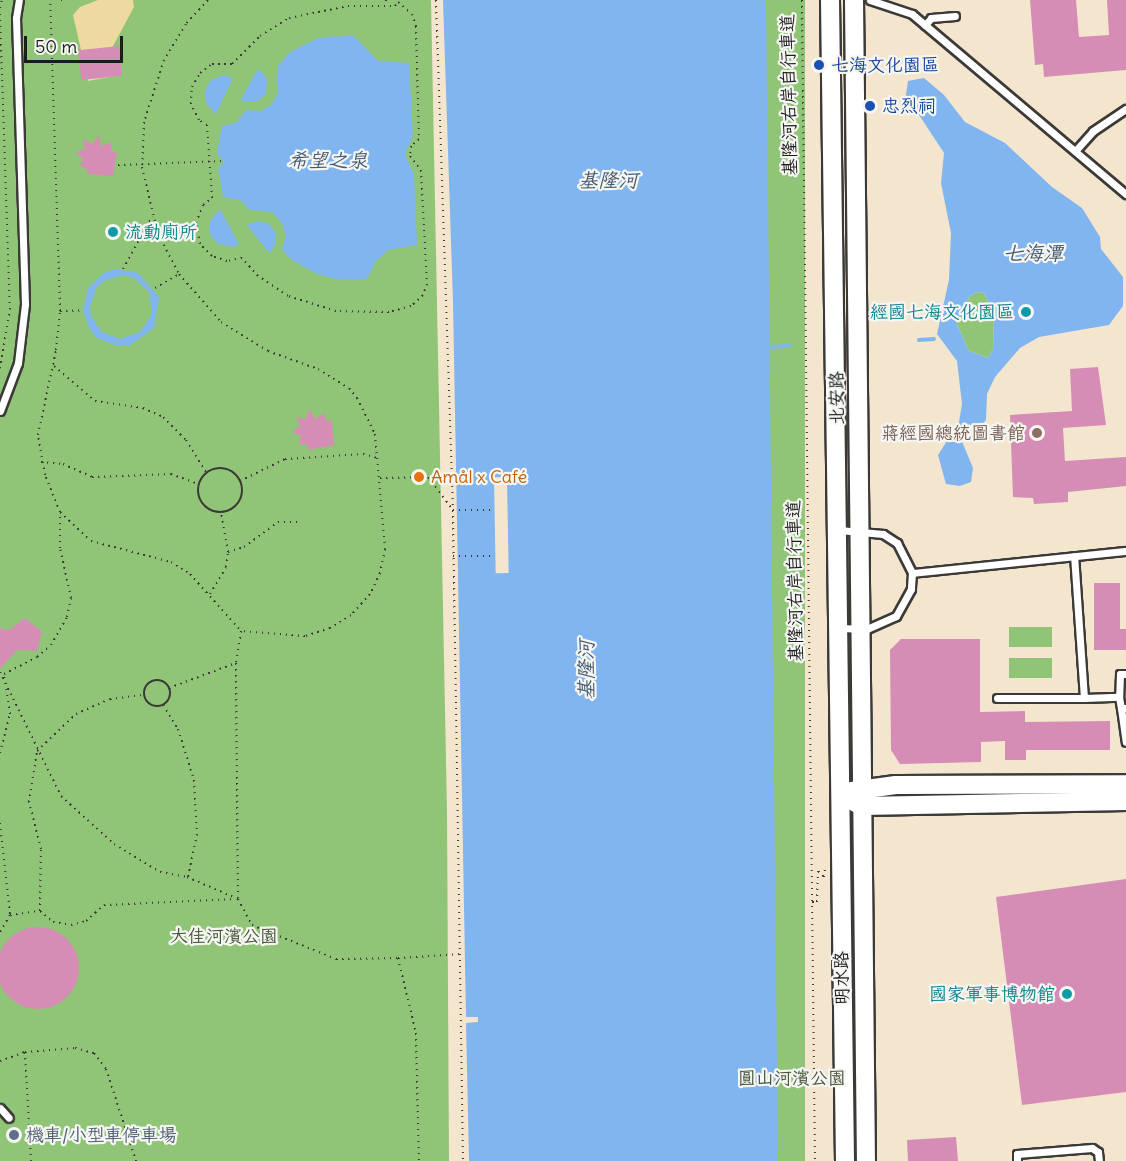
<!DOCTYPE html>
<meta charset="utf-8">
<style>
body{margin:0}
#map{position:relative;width:1126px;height:1161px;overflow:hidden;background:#f4e5cf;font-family:Delius,"LXGW WenKai TC",sans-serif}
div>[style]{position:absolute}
.green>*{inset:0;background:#90c577;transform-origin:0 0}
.sand>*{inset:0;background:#eeda9e}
.water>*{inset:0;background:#81b5ef}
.pier>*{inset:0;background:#f4e5cf;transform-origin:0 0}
.stream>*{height:4px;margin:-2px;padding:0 2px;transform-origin:2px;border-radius:2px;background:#81b5ef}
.building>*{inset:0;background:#d58db5;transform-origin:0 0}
.round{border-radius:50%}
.path>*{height:2px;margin-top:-1px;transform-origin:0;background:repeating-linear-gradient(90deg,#3c3a37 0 1.5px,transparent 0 6px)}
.path>.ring{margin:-1px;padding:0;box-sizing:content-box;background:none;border:2px solid #3c3a37;border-radius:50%}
.roads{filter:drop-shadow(2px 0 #3c3a37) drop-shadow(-2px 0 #3c3a37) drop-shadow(0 2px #3c3a37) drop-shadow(0 -2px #3c3a37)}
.lane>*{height:7px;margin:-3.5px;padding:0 3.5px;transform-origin:3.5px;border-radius:3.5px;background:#fff}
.secondary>*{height:18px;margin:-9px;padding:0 9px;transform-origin:9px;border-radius:9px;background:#fff}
.dots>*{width:16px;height:16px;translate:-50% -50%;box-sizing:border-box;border:3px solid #f6f6f2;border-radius:50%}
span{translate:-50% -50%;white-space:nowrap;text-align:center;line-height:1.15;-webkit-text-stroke:4.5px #f6f6f2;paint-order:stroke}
.transit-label{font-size:18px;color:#164399}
.left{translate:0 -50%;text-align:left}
.street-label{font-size:18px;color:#1c1c1c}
.culture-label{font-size:18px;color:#0d838f}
.right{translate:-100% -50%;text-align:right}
.education-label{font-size:18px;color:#785e54}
.food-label{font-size:18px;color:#c56008}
.park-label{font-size:18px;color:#45573c}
.service-label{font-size:18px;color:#4e5e75}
.water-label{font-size:20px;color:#445970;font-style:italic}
.scale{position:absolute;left:24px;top:36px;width:99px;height:27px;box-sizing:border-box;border:3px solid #1c1c1c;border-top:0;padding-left:8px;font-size:18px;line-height:21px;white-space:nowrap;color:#1c1c1c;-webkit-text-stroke:4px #f6f6f2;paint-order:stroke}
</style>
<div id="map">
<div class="green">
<div style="clip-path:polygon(0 0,431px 0,447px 811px,449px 1161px,0 1161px)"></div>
<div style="left:754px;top:0;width:51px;height:1161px"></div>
<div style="clip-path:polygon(977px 292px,984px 293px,994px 314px,993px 349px,988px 358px,969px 351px,956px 322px,970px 296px)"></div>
<div style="left:1009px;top:627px;width:43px;height:20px"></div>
<div style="left:1009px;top:658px;width:43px;height:20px"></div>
</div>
<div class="sand">
<div style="clip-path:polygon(98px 0,133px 0,134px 7px,113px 46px,115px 76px,88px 81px,73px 15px,80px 7px)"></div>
</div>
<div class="water">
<div style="clip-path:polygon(443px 0,766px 0,778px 1161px,469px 1161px,466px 1023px,478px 1022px,478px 1017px,466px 1017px,453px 302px)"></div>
<div style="clip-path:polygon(354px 36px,378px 61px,409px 63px,413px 136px,405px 154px,414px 174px,417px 245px,388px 250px,376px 261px,367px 279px,340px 280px,317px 274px,292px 260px,282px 250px,286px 236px,282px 223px,272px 212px,250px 210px,240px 200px,223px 197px,218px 166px,223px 165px,222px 158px,218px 157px,218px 148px,222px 126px,236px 123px,246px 110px,261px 111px,272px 104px,278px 92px,278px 66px,290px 52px,320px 37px)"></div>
<div style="clip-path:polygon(258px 69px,267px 78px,266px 94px,258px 101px,244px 102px,241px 99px)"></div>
<div style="clip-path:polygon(223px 75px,233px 78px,216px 114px,205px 102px,205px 91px,210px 81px)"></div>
<div style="clip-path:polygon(evenodd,924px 78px,944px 95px,965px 122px,1005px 143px,1052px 187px,1082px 208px,1100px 237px,1101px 249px,1123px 277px,1123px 306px,1109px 325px,1039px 337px,1020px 348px,995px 377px,987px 394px,986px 420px,981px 426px,964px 424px,961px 439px,973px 468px,971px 482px,960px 486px,946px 484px,938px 455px,959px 422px,962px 404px,957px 361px,937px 334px,949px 280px,951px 233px,941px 183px,944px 153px,906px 95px,908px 81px,924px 78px,977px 292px,984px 293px,994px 314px,993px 349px,988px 358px,969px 351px,956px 322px,970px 296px,977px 292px)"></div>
<div style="clip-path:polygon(220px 209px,239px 244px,234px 247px,218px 244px,210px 235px,210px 221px)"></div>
<div style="clip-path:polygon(259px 221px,269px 224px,276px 233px,275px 246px,269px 253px,247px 225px)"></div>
<div style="clip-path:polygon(evenodd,116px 269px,138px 273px,159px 297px,154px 328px,129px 346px,118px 346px,97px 338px,90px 330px,83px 310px,88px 288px,105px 272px,116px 269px,123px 275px,134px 278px,149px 292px,152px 314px,140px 332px,120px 339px,102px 332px,91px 316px,90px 306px,97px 287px,104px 281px,123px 275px)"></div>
</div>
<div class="pier">
<div style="left:507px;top:477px;width:96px;height:13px;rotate:89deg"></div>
</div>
<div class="stream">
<div style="left:919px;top:340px;width:15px;rotate:-4deg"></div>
<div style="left:769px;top:347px;width:21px;rotate:-3deg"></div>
</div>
<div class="building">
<div style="clip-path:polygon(1030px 0,1076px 0,1079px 37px,1109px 35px,1107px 0,1126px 0,1126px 70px,1044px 77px,1043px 64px,1035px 65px)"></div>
<div style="left:119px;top:46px;width:30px;height:41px;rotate:84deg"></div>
<div style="clip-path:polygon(99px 135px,101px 146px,111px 142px,111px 150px,117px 153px,113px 176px,88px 174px,86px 168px,80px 166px,83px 159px,76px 152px,85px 149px,83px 139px,92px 144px)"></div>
<div style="clip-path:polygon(1098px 367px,1106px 425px,1063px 428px,1065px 461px,1126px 457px,1126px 486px,1068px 492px,1068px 502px,1034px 504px,1033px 498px,1013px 497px,1010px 415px,1072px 411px,1070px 369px)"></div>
<div style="clip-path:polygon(310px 409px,315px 419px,324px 413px,326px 420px,332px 421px,334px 445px,309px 450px,306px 444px,299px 445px,301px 436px,292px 432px,300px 426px,296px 417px,305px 419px)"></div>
<div style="clip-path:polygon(1094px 583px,1120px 583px,1120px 629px,1126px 629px,1126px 650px,1094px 650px)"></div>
<div style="clip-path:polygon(25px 618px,42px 632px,37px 651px,17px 650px,0 669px,0 628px,9px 630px)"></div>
<div style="clip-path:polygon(901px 639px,980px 639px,980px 712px,1025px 711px,1025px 722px,1110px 721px,1110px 750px,1026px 750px,1026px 760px,1005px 760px,1005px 741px,981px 742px,981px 762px,900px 764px,891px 750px,890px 650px)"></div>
<div style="clip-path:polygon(1126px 879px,1126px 1092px,1022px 1105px,996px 897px)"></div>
<div class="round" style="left:-3px;top:927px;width:82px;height:82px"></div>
<div style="clip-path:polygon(956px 1137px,958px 1161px,908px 1161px,907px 1140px)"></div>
</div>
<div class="path">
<div style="left:61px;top:0;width:3px"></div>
<div style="left:208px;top:0;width:33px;rotate:133deg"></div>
<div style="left:186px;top:24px;width:42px;rotate:121.4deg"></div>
<div style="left:164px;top:60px;width:65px;rotate:107.9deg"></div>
<div style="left:144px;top:122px;width:45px;rotate:92.5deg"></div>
<div style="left:142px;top:167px;width:69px;rotate:76.6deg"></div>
<div style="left:158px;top:234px;width:45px;rotate:62.3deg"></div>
<div style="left:179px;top:274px;width:64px;rotate:48.8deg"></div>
<div style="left:221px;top:322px;width:55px;rotate:31.7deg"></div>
<div style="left:268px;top:351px;width:53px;rotate:19.8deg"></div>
<div style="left:318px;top:369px;width:36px;rotate:32deg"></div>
<div style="left:349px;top:388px;width:13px;rotate:51deg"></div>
<div style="left:357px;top:398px;width:40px;rotate:63.4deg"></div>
<div style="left:375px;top:434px;width:115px;rotate:85deg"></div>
<div style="left:385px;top:549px;width:25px;rotate:102deg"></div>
<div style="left:380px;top:573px;width:23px;rotate:115deg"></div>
<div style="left:370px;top:594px;width:28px;rotate:132deg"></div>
<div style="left:351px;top:615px;width:25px;rotate:148deg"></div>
<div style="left:330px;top:628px;width:26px;rotate:162deg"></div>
<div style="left:305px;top:636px;width:64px;rotate:-175.5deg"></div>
<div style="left:241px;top:631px;width:32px;rotate:99deg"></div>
<div style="left:236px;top:663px;width:236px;rotate:89.5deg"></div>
<div style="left:238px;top:899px;width:30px;rotate:62deg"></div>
<div style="left:252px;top:925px;width:91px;rotate:22deg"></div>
<div style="left:336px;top:959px;width:62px;rotate:-0.9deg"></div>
<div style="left:398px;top:958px;width:77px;rotate:76.5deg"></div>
<div style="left:416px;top:1033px;width:128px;rotate:88.7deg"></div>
<div style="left:386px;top:0;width:6px;rotate:90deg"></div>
<div style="left:436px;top:0;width:510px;rotate:88.09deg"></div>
<div style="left:453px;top:510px;width:651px;rotate:89.12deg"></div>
<div style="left:802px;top:0;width:1161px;rotate:89.36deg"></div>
<div style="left:398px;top:2px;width:18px;rotate:41deg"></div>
<div style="left:412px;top:14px;width:13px;rotate:72deg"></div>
<div style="left:416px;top:26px;width:113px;rotate:88.5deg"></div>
<div style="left:419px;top:139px;width:11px;rotate:139deg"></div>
<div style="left:411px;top:146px;width:10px;rotate:96deg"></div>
<div style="left:410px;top:156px;width:18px;rotate:52deg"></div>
<div style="left:421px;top:170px;width:114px;rotate:87deg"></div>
<div style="left:427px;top:284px;width:12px;rotate:110deg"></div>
<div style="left:423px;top:295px;width:16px;rotate:137deg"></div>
<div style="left:411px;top:306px;width:23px;rotate:165deg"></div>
<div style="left:389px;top:312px;width:53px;rotate:-178.9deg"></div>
<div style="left:336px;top:311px;width:50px;rotate:-162.6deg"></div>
<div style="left:288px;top:296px;width:36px;rotate:-146deg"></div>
<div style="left:258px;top:276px;width:24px;rotate:-132deg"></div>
<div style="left:242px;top:258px;width:15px;rotate:169deg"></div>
<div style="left:227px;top:261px;width:16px;rotate:-162deg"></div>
<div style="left:212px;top:256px;width:17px;rotate:-135deg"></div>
<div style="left:200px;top:244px;width:21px;rotate:-101deg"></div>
<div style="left:196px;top:223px;width:19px;rotate:-69deg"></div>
<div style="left:203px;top:205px;width:11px;rotate:-38deg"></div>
<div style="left:212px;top:198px;width:73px;rotate:-93.9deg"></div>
<div style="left:207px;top:125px;width:9px;rotate:-148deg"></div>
<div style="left:199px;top:120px;width:18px;rotate:-117deg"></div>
<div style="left:191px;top:104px;width:17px;rotate:-87deg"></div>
<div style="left:192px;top:87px;width:16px;rotate:-60deg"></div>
<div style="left:200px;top:73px;width:15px;rotate:-37deg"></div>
<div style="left:212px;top:64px;width:20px"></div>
<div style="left:232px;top:64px;width:40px;rotate:-45deg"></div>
<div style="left:260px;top:36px;width:34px;rotate:-32deg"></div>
<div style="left:289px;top:18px;width:60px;rotate:-11.5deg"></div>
<div style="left:348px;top:6px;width:47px"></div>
<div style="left:395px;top:6px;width:5px;rotate:-53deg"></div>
<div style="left:0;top:8px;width:8px;rotate:-76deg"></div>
<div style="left:0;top:14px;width:294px;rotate:88.1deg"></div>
<div style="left:10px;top:308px;width:61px;rotate:99.5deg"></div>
<div style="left:118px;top:165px;width:105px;rotate:-2.2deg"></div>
<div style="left:123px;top:269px;width:60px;rotate:-60.9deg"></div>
<div style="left:155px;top:288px;width:28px;rotate:-30deg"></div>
<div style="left:60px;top:311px;width:23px;rotate:-2deg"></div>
<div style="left:54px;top:366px;width:54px;rotate:40.5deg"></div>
<div style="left:95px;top:401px;width:49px;rotate:8.3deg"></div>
<div style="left:143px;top:408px;width:22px;rotate:24deg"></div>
<div style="left:163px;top:417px;width:33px;rotate:45deg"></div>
<div style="left:186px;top:440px;width:38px;rotate:58deg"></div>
<div style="left:41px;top:462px;width:22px;rotate:5deg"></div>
<div style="left:63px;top:464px;width:32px;rotate:24deg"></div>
<div style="left:92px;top:477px;width:79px;rotate:-2.2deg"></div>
<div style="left:171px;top:474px;width:29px;rotate:20deg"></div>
<div class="ring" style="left:198px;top:468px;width:42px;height:42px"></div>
<div style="left:380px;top:478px;width:48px;rotate:-1.2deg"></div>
<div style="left:428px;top:477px;width:41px;rotate:52.9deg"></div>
<div style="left:453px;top:510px;width:42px"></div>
<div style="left:240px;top:481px;width:50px;rotate:-26.1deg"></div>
<div style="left:285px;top:459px;width:78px;rotate:-3.7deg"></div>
<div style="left:363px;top:454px;width:16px;rotate:15deg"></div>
<div style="left:60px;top:512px;width:42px;rotate:43.1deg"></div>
<div style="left:91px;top:541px;width:83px;rotate:14.7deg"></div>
<div style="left:171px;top:562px;width:22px;rotate:32deg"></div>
<div style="left:190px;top:574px;width:76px;rotate:48.2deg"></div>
<div style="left:228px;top:552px;width:17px;rotate:-17deg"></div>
<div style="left:244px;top:547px;width:42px;rotate:-36.3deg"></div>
<div style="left:278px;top:522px;width:19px"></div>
<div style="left:453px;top:556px;width:42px"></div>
<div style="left:210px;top:594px;width:31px;rotate:-59deg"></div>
<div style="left:226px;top:567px;width:15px;rotate:-82deg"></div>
<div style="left:228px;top:552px;width:41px;rotate:-99.9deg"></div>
<div style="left:0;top:672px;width:138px;rotate:63.8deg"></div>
<div style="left:61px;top:796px;width:72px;rotate:42.2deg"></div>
<div style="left:114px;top:844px;width:54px;rotate:31.3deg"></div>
<div style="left:160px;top:872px;width:27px;rotate:10deg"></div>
<div style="left:187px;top:877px;width:56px;rotate:23.3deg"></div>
<div class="ring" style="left:144px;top:680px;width:24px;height:24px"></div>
<div style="left:169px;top:688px;width:72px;rotate:-20.5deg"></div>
<div style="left:163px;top:705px;width:28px;rotate:58deg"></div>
<div style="left:178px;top:729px;width:53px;rotate:72.6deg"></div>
<div style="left:194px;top:780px;width:54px;rotate:86.8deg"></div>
<div style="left:197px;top:834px;width:44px;rotate:101.8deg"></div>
<div style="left:0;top:753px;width:40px;rotate:-75.6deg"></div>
<div style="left:10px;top:714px;width:40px;rotate:-98.5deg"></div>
<div style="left:4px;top:674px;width:37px;rotate:-27deg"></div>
<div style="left:37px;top:657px;width:18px;rotate:-41deg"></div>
<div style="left:51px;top:645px;width:32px;rotate:-60deg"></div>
<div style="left:67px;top:617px;width:19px;rotate:-78deg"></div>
<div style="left:71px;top:598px;width:51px;rotate:-102.4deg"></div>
<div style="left:60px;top:548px;width:36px;rotate:-90deg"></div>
<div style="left:60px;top:512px;width:40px;rotate:-112deg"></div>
<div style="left:45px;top:475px;width:41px;rotate:-99.9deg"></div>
<div style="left:38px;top:435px;width:87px;rotate:-78deg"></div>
<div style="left:56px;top:350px;width:39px;rotate:-84deg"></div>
<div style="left:60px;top:311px;width:311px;rotate:-91.8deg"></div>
<div style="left:0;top:823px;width:93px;rotate:83.8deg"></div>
<div style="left:10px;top:915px;width:20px;rotate:120deg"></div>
<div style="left:818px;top:871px;width:8px;rotate:45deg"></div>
<div style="left:824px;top:877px;width:8px;rotate:-83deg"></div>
<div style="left:812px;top:902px;width:5px"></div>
<div style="left:817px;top:902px;width:31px;rotate:-88deg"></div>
<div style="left:40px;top:911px;width:62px;rotate:-89.1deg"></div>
<div style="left:41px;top:849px;width:49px;rotate:-104.3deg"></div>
<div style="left:29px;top:802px;width:52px;rotate:-81.1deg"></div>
<div style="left:37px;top:751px;width:54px;rotate:-43.5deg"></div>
<div style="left:76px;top:714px;width:37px;rotate:-24deg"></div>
<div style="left:110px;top:699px;width:34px;rotate:-7deg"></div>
<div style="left:10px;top:915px;width:30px;rotate:-8deg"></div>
<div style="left:40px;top:911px;width:17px;rotate:40deg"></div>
<div style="left:53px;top:922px;width:18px;rotate:9deg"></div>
<div style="left:71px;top:925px;width:16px;rotate:-15deg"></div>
<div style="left:86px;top:921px;width:24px;rotate:-42deg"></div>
<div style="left:104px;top:905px;width:132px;rotate:-2.6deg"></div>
<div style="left:398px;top:958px;width:63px;rotate:-3.6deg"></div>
<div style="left:25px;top:1052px;width:109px;rotate:86.8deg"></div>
<div style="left:0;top:1061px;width:27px;rotate:-20deg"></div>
<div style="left:25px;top:1052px;width:50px;rotate:-4.6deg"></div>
<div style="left:75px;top:1048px;width:20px;rotate:15deg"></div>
<div style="left:94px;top:1053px;width:20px;rotate:53deg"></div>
<div style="left:106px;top:1069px;width:97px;rotate:71.9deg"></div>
</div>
<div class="roads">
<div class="lane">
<div style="left:870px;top:0;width:44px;rotate:18.4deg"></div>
<div style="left:912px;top:14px;width:280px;rotate:40.1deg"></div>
<div style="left:925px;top:25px;width:9px;rotate:-49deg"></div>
<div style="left:931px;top:18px;width:24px;rotate:-5deg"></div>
<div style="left:1076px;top:150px;width:25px;rotate:-48deg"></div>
<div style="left:1093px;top:131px;width:40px;rotate:-34deg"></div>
<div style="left:0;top:411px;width:51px;rotate:-69.4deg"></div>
<div style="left:18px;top:363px;width:59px;rotate:-83.2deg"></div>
<div style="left:25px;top:304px;width:286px;rotate:-91.8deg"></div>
<div style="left:16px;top:18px;width:18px;rotate:-81deg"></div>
<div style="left:839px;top:530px;width:44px;rotate:5.2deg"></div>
<div style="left:883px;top:534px;width:17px;rotate:33deg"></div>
<div style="left:897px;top:543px;width:34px;rotate:63deg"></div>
<div style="left:912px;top:573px;width:16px;rotate:94deg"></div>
<div style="left:911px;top:589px;width:31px;rotate:119deg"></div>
<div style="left:896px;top:616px;width:32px;rotate:156deg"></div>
<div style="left:867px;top:629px;width:27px;rotate:-178deg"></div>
<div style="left:912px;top:573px;width:215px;rotate:-5.9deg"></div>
<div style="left:1126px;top:674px;width:6px;rotate:180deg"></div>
<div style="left:1120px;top:674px;width:23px;rotate:92deg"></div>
<div style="left:1119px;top:697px;width:11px;rotate:80deg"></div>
<div style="left:1121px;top:708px;width:5px"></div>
<div style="left:997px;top:698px;width:87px"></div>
<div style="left:1084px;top:698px;width:142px;rotate:-94deg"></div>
<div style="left:1084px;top:698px;width:35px;rotate:-2deg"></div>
<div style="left:1121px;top:708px;width:34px;rotate:82deg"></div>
<div style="left:0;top:1108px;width:13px;rotate:48deg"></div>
<div style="left:1017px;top:1161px;width:7px;rotate:-90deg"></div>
<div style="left:1017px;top:1154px;width:75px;rotate:-4.6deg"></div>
<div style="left:1092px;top:1148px;width:7px;rotate:34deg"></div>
<div style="left:1098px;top:1152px;width:9px;rotate:84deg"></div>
</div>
<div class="secondary">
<div style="left:830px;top:0;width:1161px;rotate:89.26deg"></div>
<div style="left:854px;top:0;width:1161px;rotate:89.41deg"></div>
<div style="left:852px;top:791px;width:44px;rotate:-7.8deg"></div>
<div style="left:896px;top:785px;width:230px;rotate:-0.2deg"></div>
<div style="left:852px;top:801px;width:11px;rotate:27deg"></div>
<div style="left:862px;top:806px;width:264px;rotate:-1.1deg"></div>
</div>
</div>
<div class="dots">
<div style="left:819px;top:65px;background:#1a4fb4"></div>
<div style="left:870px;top:106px;background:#1a4fb4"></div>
<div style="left:113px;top:232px;background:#0f9aa8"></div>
<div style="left:1026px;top:312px;background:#0f9aa8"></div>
<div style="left:1037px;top:433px;background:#8d6e63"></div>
<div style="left:419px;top:477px;background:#e8710a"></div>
<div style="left:1067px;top:994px;background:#0f9aa8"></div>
<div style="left:14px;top:1135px;background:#5c6f8a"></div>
</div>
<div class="transit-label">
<span class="left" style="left:831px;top:65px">七海文化園區</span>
<span class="left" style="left:882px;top:106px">忠烈祠</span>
</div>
<div class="street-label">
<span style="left:789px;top:95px;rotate:-91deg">基隆河右岸自行車道</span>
<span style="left:837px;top:398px;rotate:-91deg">北安路</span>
<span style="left:795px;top:581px;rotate:-91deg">基隆河右岸自行車道</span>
<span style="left:842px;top:978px;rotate:-91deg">明水路</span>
</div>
<div class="culture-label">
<span class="left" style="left:125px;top:232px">流動廁所</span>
<span class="right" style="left:1014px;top:312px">經國七海文化園區</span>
<span class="right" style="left:1055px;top:994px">國家軍事博物館</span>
</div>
<div class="education-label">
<span class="right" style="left:1025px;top:433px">蔣經國總統圖書館</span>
</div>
<div class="food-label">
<span class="left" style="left:431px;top:477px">Amål x Café</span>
</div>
<div class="park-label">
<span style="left:224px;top:936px">大佳河濱公園</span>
<span style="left:792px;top:1078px">圓山河濱公園</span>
</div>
<div class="service-label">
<span class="left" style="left:26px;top:1135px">機車/小型車停車場</span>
</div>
<div class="water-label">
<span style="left:328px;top:159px">希望之泉</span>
<span style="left:608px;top:179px">基隆河</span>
<span style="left:1033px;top:252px">七海潭</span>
<span style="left:585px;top:670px;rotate:-90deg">基隆河</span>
</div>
<div class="scale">50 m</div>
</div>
